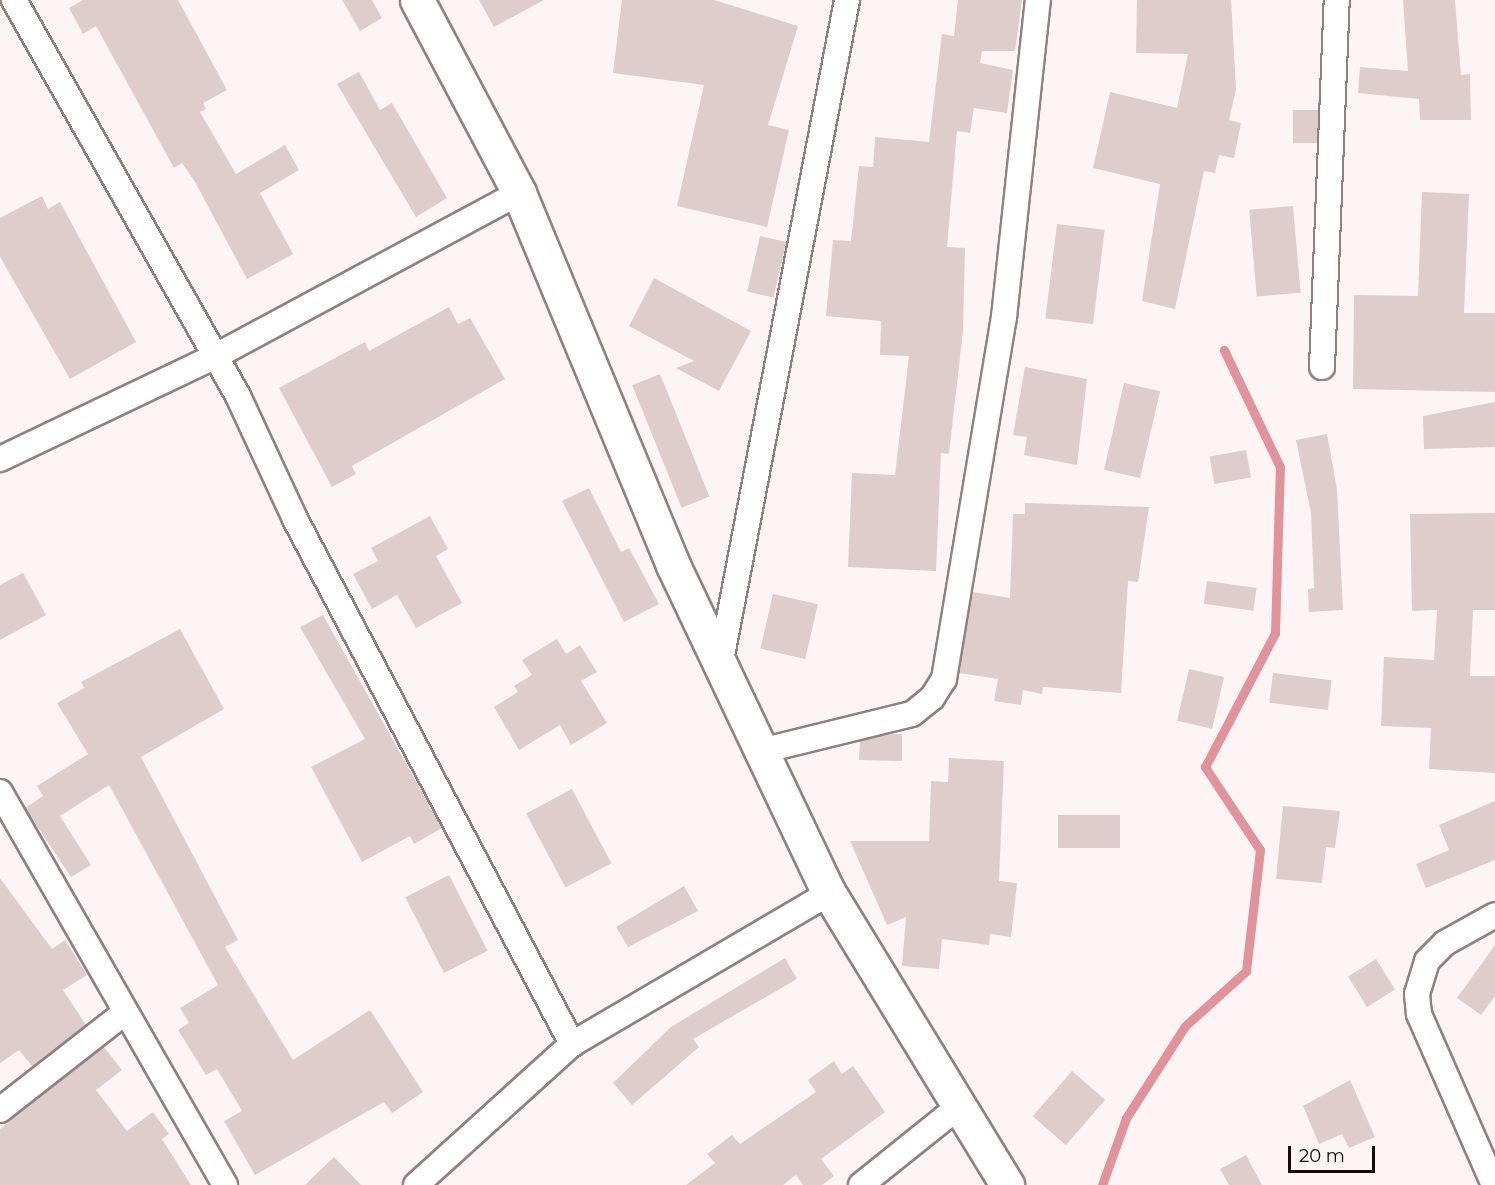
<!DOCTYPE html>
<style>
body{margin:0}
#map{position:relative;width:1495px;height:1185px;overflow:hidden;background:#fdf5f5;font-family:Montserrat,sans-serif}
div>[style]{position:absolute}
.stream>*{height:9px;margin:-4.5px;padding:0 4.5px;transform-origin:4.5px;border-radius:4.5px;background:#e29299}
.building>*{inset:0;background:#dfcccd;transform-origin:0 0}
.roads{filter:drop-shadow(2px 0 #918081) drop-shadow(-2px 0 #918081) drop-shadow(0 2px #918081) drop-shadow(0 -2px #918081)}
.street>*{height:24px;margin:-12px;padding:0 12px;transform-origin:12px;border-radius:12px;background:#fff}
.secondary>*{height:33px;margin:-16.5px;padding:0 16.5px;transform-origin:16.5px;border-radius:16.5px;background:#fff}
span{translate:-50% -50%;white-space:nowrap;text-align:center;line-height:1.15;-webkit-text-stroke:6px #fdf5f5;paint-order:stroke}
.scale{position:absolute;left:1288px;top:1146px;width:87px;height:27px;box-sizing:border-box;border:3px solid #110b0c;border-top:0;padding-left:8px;font-size:18px;line-height:21px;white-space:nowrap;color:#110b0c;-webkit-text-stroke:4px #fdf5f5;paint-order:stroke}
</style>
<div id="map">
<div class="stream">
<div style="left:1102px;top:1185px;width:71px;rotate:-70.3deg"></div>
<div style="left:1126px;top:1118px;width:109px;rotate:-57.3deg"></div>
<div style="left:1185px;top:1026px;width:82px;rotate:-42deg"></div>
<div style="left:1246px;top:971px;width:122px;rotate:-83.4deg"></div>
<div style="left:1260px;top:850px;width:100px;rotate:-123.5deg"></div>
<div style="left:1205px;top:767px;width:151px;rotate:-62.4deg"></div>
<div style="left:1275px;top:633px;width:166px;rotate:-88.3deg"></div>
<div style="left:1280px;top:467px;width:130px;rotate:-115.6deg"></div>
</div>
<div class="building">
<div style="clip-path:polygon(83px 0,178px 0,227px 90px,203px 103px,206px 109px,200px 112px,236px 174px,285px 145px,299px 170px,260px 193px,293px 254px,247px 279px,195px 182px,182px 163px,174px 168px,96px 26px,83px 34px,69px 8px)"></div>
<div style="clip-path:polygon(342px 0,372px 0,382px 18px,360px 31px)"></div>
<div style="clip-path:polygon(479px 0,544px 0,494px 27px)"></div>
<div style="clip-path:polygon(622px 0,714px 0,798px 26px,768px 125px,789px 130px,767px 227px,677px 206px,704px 85px,613px 73px)"></div>
<div style="clip-path:polygon(958px 0,1022px 0,1015px 51px,982px 51px,980px 63px,1013px 70px,1007px 113px,974px 108px,970px 133px,957px 131px,947px 247px,965px 248px,963px 331px,949px 454px,941px 453px,936px 571px,848px 567px,852px 473px,895px 475px,909px 356px,880px 355px,881px 321px,826px 316px,833px 240px,851px 241px,859px 166px,873px 167px,875px 137px,929px 142px,942px 34px,954px 36px)"></div>
<div style="clip-path:polygon(1137px 0,1231px 0,1236px 89px,1229px 120px,1241px 123px,1234px 158px,1219px 155px,1215px 173px,1204px 171px,1175px 309px,1142px 301px,1160px 184px,1093px 168px,1110px 92px,1177px 108px,1188px 54px,1136px 53px)"></div>
<div style="clip-path:polygon(1403px 0,1455px 0,1461px 75px,1470px 74px,1471px 120px,1420px 120px,1419px 99px,1358px 93px,1360px 67px,1408px 71px)"></div>
<div style="clip-path:polygon(359px 72px,380px 110px,392px 103px,447px 198px,416px 217px,337px 84px)"></div>
<div style="left:1293px;top:110px;width:25px;height:33px"></div>
<div style="clip-path:polygon(1422px 192px,1469px 194px,1464px 313px,1495px 313px,1495px 392px,1353px 389px,1354px 295px,1418px 296px)"></div>
<div style="clip-path:polygon(42px 196px,48px 209px,60px 202px,136px 342px,70px 379px,0 257px,0 218px)"></div>
<div style="left:1293px;top:206px;width:87px;height:44px;rotate:85deg"></div>
<div style="left:1057px;top:224px;width:48px;height:95px;rotate:7deg"></div>
<div style="left:760px;top:236px;width:27px;height:57px;rotate:13deg"></div>
<div style="clip-path:polygon(654px 278px,751px 331px,719px 391px,676px 368px,694px 361px,629px 326px)"></div>
<div style="clip-path:polygon(449px 307px,458px 324px,470px 318px,505px 379px,352px 466px,356px 474px,332px 487px,279px 388px,365px 342px,369px 351px)"></div>
<div style="clip-path:polygon(1025px 367px,1087px 379px,1077px 465px,1024px 455px,1027px 437px,1013px 435px)"></div>
<div style="left:660px;top:374px;width:132px;height:30px;rotate:68deg"></div>
<div style="left:1124px;top:383px;width:37px;height:89px;rotate:13deg"></div>
<div style="clip-path:polygon(1495px 402px,1495px 447px,1424px 449px,1423px 416px)"></div>
<div style="clip-path:polygon(1327px 434px,1337px 489px,1343px 610px,1309px 612px,1308px 589px,1314px 588px,1311px 513px,1296px 440px)"></div>
<div style="left:1246px;top:450px;width:28px;height:37px;rotate:80deg"></div>
<div style="clip-path:polygon(589px 488px,621px 552px,629px 548px,659px 604px,624px 622px,562px 501px)"></div>
<div style="clip-path:polygon(1025px 503px,1149px 507px,1138px 582px,1128px 581px,1121px 693px,1043px 687px,1042px 694px,1023px 690px,1021px 705px,994px 701px,998px 679px,959px 673px,973px 592px,1010px 598px,1013px 514px,1025px 514px)"></div>
<div style="clip-path:polygon(1495px 513px,1495px 610px,1473px 610px,1470px 676px,1495px 676px,1495px 773px,1429px 769px,1431px 728px,1381px 726px,1384px 657px,1434px 660px,1437px 610px,1412px 611px,1410px 514px)"></div>
<div style="clip-path:polygon(430px 516px,448px 549px,436px 556px,462px 603px,416px 628px,397px 595px,372px 609px,353px 574px,378px 561px,371px 548px)"></div>
<div style="clip-path:polygon(23px 573px,46px 615px,0 640px,0 585px)"></div>
<div style="left:1207px;top:581px;width:50px;height:23px;rotate:8deg"></div>
<div style="left:773px;top:594px;width:46px;height:56px;rotate:13deg"></div>
<div style="clip-path:polygon(323px 615px,442px 828px,414px 844px,410px 836px,362px 862px,311px 767px,365px 739px,300px 627px)"></div>
<div style="clip-path:polygon(180px 629px,224px 709px,141px 757px,238px 940px,225px 947px,293px 1060px,370px 1010px,423px 1092px,392px 1113px,384px 1102px,255px 1175px,224px 1121px,242px 1111px,217px 1069px,206px 1075px,178px 1030px,189px 1023px,180px 1008px,218px 985px,109px 785px,60px 816px,91px 865px,71px 877px,25px 808px,43px 796px,37px 786px,88px 754px,57px 703px,84px 688px,81px 682px)"></div>
<div style="clip-path:polygon(557px 639px,566px 654px,580px 645px,597px 672px,581px 681px,607px 723px,571px 745px,560px 725px,519px 750px,494px 707px,518px 692px,514px 686px,532px 675px,522px 660px)"></div>
<div style="left:1189px;top:669px;width:36px;height:53px;rotate:13deg"></div>
<div style="left:1273px;top:673px;width:59px;height:30px;rotate:7deg"></div>
<div style="clip-path:polygon(892px 734px,902px 734px,902px 761px,859px 760px,860px 741px)"></div>
<div style="clip-path:polygon(949px 758px,1004px 761px,999px 881px,1017px 883px,1011px 937px,990px 934px,989px 945px,942px 939px,939px 969px,902px 966px,906px 917px,887px 925px,850px 841px,929px 841px,931px 781px,948px 782px)"></div>
<div style="left:572px;top:789px;width:84px;height:52px;rotate:62deg"></div>
<div style="clip-path:polygon(1495px 801px,1495px 860px,1426px 888px,1416px 864px,1449px 850px,1439px 825px)"></div>
<div style="clip-path:polygon(1283px 806px,1340px 811px,1335px 848px,1326px 847px,1322px 883px,1276px 879px)"></div>
<div style="left:1120px;top:815px;width:33px;height:62px;rotate:90deg"></div>
<div style="left:449px;top:875px;width:85px;height:49px;rotate:63deg"></div>
<div style="clip-path:polygon(0 878px,52px 949px,65px 940px,87px 975px,63px 990px,86px 1025px,32px 1066px,19px 1050px,0 1063px)"></div>
<div style="clip-path:polygon(684px 886px,698px 911px,628px 947px,616px 927px)"></div>
<div style="clip-path:polygon(1495px 945px,1495px 996px,1481px 1015px,1457px 998px)"></div>
<div style="clip-path:polygon(785px 958px,797px 979px,693px 1039px,699px 1047px,632px 1105px,613px 1083px,671px 1027px)"></div>
<div style="left:1376px;top:959px;width:36px;height:33px;rotate:58deg"></div>
<div style="clip-path:polygon(104px 1047px,122px 1070px,96px 1090px,127px 1131px,153px 1112px,169px 1134px,162px 1139px,191px 1185px,0 1185px,0 1129px)"></div>
<div style="clip-path:polygon(834px 1061px,842px 1074px,853px 1066px,885px 1112px,821px 1159px,834px 1176px,822px 1185px,803px 1185px,796px 1175px,783px 1185px,686px 1185px,715px 1163px,707px 1154px,732px 1135px,740px 1144px,816px 1092px,808px 1080px)"></div>
<div style="left:1072px;top:1071px;width:44px;height:60px;rotate:41deg"></div>
<div style="clip-path:polygon(1350px 1080px,1375px 1137px,1349px 1148px,1342px 1134px,1319px 1144px,1303px 1106px)"></div>
<div style="clip-path:polygon(1246px 1155px,1262px 1185px,1229px 1185px,1220px 1169px)"></div>
<div style="clip-path:polygon(334px 1157px,361px 1185px,305px 1185px)"></div>
</div>
<div class="roads">
<div class="street">
<div style="left:14px;top:0;width:455px;rotate:60.5deg"></div>
<div style="left:238px;top:396px;width:136px;rotate:65.1deg"></div>
<div style="left:295px;top:519px;width:594px;rotate:62.18deg"></div>
<div style="left:1322px;top:367px;width:367px;rotate:-87.7deg"></div>
<div style="left:0;top:459px;width:239px;rotate:-25.5deg"></div>
<div style="left:216px;top:356px;width:344px;rotate:-28.3deg"></div>
<div style="left:720px;top:666px;width:678px;rotate:-79.2deg"></div>
<div style="left:761px;top:751px;width:155px;rotate:-13.8deg"></div>
<div style="left:912px;top:714px;width:26px;rotate:-39deg"></div>
<div style="left:932px;top:698px;width:22px;rotate:-58deg"></div>
<div style="left:944px;top:679px;width:367px;rotate:-80.6deg"></div>
<div style="left:1004px;top:317px;width:319px;rotate:-83.9deg"></div>
<div style="left:0;top:792px;width:453px;rotate:60.2deg"></div>
<div style="left:0;top:1110px;width:157px;rotate:-38deg"></div>
<div style="left:416px;top:1185px;width:210px;rotate:-42.1deg"></div>
<div style="left:572px;top:1044px;width:298px;rotate:-30.4deg"></div>
<div style="left:861px;top:1185px;width:122px;rotate:-38.7deg"></div>
<div style="left:1494px;top:1185px;width:187px;rotate:-113.7deg"></div>
<div style="left:1419px;top:1014px;width:20px;rotate:-96deg"></div>
<div style="left:1417px;top:994px;width:34px;rotate:-73deg"></div>
<div style="left:1427px;top:961px;width:25px;rotate:-45deg"></div>
<div style="left:1445px;top:943px;width:57px;rotate:-29.2deg"></div>
</div>
<div class="secondary">
<div style="left:417px;top:0;width:218px;rotate:62.1deg"></div>
<div style="left:519px;top:193px;width:403px;rotate:67.5deg"></div>
<div style="left:673px;top:565px;width:363px;rotate:64.6deg"></div>
<div style="left:829px;top:893px;width:342px;rotate:58.6deg"></div>
</div>
</div>
<div class="scale">20 m</div>
</div>
